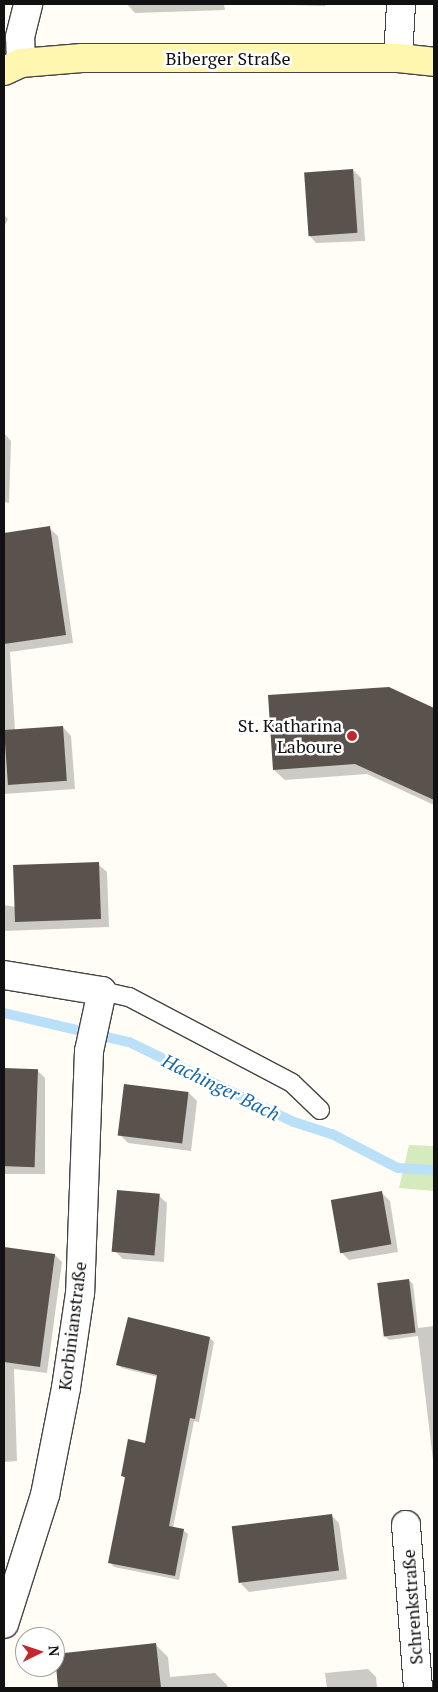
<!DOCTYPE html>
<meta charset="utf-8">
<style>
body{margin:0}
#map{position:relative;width:438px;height:1692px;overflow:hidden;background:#fffdf5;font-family:"PT Serif",serif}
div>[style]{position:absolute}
.green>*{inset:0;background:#d5ebbd}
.shadow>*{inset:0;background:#0003}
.stream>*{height:10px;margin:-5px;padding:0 5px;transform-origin:5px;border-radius:5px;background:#b9e0f7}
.building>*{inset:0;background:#5a524d;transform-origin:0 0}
.roads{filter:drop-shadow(1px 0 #444) drop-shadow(-1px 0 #444) drop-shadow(0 1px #444) drop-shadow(0 -1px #444)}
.service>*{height:18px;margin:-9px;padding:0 9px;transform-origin:9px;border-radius:9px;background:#fff}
.minor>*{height:28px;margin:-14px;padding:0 14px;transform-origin:14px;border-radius:14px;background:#fff}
.secondary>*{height:28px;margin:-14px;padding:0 14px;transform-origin:14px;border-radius:14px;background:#fff6b0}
.dots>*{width:14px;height:14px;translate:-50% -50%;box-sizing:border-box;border:2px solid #fff;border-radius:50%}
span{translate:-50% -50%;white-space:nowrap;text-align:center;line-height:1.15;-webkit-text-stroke:5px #fff;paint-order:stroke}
.street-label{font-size:18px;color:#111}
.poi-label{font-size:18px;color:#111}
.right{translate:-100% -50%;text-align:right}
.water-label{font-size:19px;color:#1768a6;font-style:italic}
.frame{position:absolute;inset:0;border:5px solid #111;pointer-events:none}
.north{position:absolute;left:15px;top:1627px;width:50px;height:50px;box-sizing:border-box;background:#fff;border:1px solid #a0a0a0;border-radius:50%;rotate:86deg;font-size:14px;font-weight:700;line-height:20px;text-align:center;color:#111}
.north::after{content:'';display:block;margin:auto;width:18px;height:22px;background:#c4262e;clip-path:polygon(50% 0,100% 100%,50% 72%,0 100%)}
</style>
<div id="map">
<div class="green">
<div style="clip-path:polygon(409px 1145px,434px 1146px,434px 1191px,399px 1188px)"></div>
</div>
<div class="shadow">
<div style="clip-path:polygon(127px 4px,224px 4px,225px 10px,135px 13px)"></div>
<div style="clip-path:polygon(261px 4px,326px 4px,325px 6px)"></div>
<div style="clip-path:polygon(353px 170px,361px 178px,365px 241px,316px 243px,309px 235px)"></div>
<div style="clip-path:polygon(4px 215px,8px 219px,4px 227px)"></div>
<div style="clip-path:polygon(4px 433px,11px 441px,9px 503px,4px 502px)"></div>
<div style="clip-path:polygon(49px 528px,58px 536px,73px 643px,10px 652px,15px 730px,63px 727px,71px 736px,75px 789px,4px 794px,4px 534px)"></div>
<div style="clip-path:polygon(389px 688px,434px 709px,434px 805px,367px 774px,285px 780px,274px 770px)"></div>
<div style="clip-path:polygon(98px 864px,107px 872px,109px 927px,4px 931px,4px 905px,16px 907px)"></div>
<div style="clip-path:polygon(4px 1069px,37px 1070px,45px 1078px,45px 1174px,4px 1174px)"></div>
<div style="clip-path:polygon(189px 1093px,197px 1101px,191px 1151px,128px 1143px,120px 1135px)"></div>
<div style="clip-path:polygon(382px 1193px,390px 1201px,398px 1252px,349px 1260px,341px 1252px)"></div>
<div style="clip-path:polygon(159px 1196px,167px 1203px,164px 1262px,123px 1259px,115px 1251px)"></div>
<div style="clip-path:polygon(4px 1248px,55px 1255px,62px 1262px,47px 1373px,14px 1369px,17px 1461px,4px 1462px)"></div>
<div style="clip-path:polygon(409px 1280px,413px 1284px,418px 1328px,434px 1326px,434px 1468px,418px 1336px,389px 1340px,385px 1336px)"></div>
<div style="clip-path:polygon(129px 1318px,210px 1338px,214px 1342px,199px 1422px,194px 1421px,173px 1528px,183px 1530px,188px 1534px,179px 1580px,114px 1567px,110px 1562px,126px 1479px,122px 1476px,146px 1445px,158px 1377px,122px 1368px,117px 1364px)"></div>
<div style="clip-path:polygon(331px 1515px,339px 1523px,347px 1579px,249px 1592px,241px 1584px)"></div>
<div style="clip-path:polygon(156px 1645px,168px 1657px,170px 1677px,215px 1673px,227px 1685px,228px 1688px,59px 1688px,55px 1656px)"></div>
<div style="clip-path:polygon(368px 1669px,376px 1677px,377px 1688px,327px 1688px,325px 1673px)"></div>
</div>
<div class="stream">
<div style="left:4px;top:1013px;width:128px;rotate:13.1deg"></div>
<div style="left:129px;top:1042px;width:183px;rotate:25.9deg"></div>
<div style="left:294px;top:1122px;width:40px;rotate:18deg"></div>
<div style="left:332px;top:1134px;width:74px;rotate:27.3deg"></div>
<div style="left:398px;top:1168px;width:36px;rotate:3deg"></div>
</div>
<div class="building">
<div style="left:353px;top:169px;width:64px;height:49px;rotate:86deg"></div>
<div style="clip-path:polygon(50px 526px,66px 635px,4px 644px,4px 533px)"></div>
<div style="clip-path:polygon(389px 687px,434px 708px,434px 800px,355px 764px,273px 770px,268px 695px)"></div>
<div style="left:63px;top:726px;width:55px;height:59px;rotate:86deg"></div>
<div style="left:99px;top:862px;width:57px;height:86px;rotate:88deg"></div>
<div style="left:4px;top:1068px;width:34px;height:98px;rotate:2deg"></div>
<div style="left:124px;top:1084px;width:65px;height:52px;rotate:7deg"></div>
<div style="left:117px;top:1190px;width:43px;height:62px;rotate:5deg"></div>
<div style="left:382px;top:1191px;width:54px;height:52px;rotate:80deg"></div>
<div style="clip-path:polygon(4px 1247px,55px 1254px,40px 1367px,4px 1362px)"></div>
<div style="left:409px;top:1279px;width:54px;height:32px;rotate:83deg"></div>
<div style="clip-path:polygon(128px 1317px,210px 1337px,195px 1419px,190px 1418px,169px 1526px,184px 1529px,175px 1576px,108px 1563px,125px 1477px,121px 1476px,128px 1439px,145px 1443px,157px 1375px,116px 1365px)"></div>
<div style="left:332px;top:1514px;width:57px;height:101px;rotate:83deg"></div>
<div style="clip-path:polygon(156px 1643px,161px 1688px,58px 1688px,55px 1654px)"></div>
</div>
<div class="roads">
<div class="service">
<div style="left:102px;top:991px;width:28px;rotate:13deg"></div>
<div style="left:129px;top:997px;width:184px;rotate:27.8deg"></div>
<div style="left:292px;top:1083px;width:39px;rotate:44deg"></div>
</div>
<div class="minor">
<div style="left:398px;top:58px;width:54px;rotate:-86.8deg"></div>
<div style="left:21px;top:63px;width:26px;rotate:-92deg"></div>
<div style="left:20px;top:37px;width:34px;rotate:-76deg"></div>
<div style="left:4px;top:975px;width:99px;rotate:9.3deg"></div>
<div style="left:102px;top:991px;width:61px;rotate:102.2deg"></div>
<div style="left:89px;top:1051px;width:242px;rotate:92.1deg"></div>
<div style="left:80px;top:1293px;width:96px;rotate:98.4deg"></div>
<div style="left:66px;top:1388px;width:109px;rotate:101.1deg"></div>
<div style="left:45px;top:1495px;width:135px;rotate:107.6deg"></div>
<div style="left:406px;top:1525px;width:163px;rotate:85.8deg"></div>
</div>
<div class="secondary">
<div style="left:4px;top:71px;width:19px;rotate:-25deg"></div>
<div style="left:21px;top:63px;width:61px;rotate:-4.7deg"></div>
<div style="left:82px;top:58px;width:316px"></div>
<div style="left:398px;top:58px;width:36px;rotate:6deg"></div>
</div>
</div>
<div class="dots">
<div style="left:352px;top:736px;background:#c4262e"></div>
</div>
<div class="street-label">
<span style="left:228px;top:58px">Biberger Straße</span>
<span style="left:72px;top:1326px;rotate:-83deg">Korbinianstraße</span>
<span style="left:412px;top:1607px;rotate:-94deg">Schrenkstraße</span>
</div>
<div class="poi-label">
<span class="right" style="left:342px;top:736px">St. Katharina<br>Laboure</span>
</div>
<div class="water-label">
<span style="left:221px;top:1087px;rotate:26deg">Hachinger Bach</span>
</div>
<div class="frame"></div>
<div class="north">N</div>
</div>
